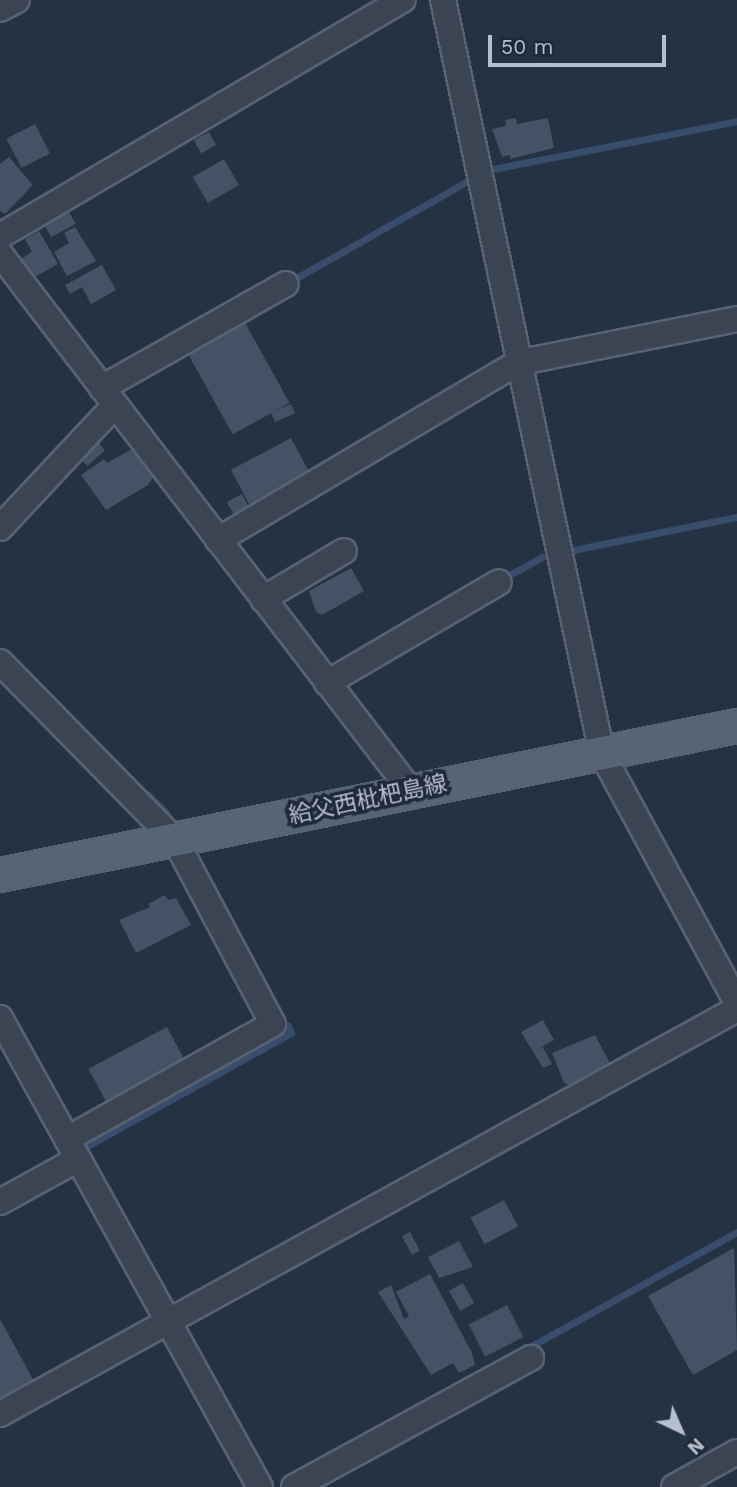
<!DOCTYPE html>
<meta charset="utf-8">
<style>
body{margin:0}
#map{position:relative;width:737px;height:1487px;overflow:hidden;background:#253244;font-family:"Work Sans","Noto Sans JP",sans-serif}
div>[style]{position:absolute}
.stream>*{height:7px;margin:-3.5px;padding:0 3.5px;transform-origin:3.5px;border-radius:3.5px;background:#384d6c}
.building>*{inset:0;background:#445266;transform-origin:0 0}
.roads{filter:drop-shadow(2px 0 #586271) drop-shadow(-2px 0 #586271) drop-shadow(0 2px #586271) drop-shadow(0 -2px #586271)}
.minor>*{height:24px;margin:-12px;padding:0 12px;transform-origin:12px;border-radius:12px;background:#3a4453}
.major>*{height:32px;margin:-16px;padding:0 16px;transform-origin:16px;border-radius:16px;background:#586373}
span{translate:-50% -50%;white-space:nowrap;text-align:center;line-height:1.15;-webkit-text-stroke:7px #1e2939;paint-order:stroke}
.street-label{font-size:23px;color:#b7bfcd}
.north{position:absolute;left:646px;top:1396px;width:70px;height:70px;-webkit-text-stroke:5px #1e2939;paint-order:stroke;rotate:136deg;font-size:19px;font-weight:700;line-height:28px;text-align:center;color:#b7bfcd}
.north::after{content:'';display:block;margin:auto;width:24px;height:32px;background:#b7bfcd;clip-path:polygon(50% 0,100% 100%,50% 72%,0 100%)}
.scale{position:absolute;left:488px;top:35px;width:178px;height:32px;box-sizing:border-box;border:4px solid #b7bfcd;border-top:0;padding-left:9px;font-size:21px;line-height:24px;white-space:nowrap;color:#b7bfcd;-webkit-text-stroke:5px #1e2939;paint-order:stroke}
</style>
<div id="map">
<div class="stream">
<div style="left:493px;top:169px;width:249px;rotate:-11.1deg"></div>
<div style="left:291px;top:281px;width:201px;rotate:-29.5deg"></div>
<div style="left:568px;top:551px;width:172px;rotate:-11.4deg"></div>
<div style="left:504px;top:578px;width:43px;rotate:-28.9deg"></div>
<div style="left:147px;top:794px;width:28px;rotate:45deg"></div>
<div style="left:89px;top:1145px;width:231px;rotate:-29deg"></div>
<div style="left:291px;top:1033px;width:8px;rotate:-113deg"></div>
<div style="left:526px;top:1349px;width:241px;rotate:-29deg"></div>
</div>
<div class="building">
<div style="clip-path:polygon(516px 118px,517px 124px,548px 118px,554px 148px,510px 159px,510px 155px,502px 157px,492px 129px,506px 126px,505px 120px)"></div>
<div style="left:35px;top:124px;width:33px;height:32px;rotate:63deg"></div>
<div style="left:209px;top:132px;width:15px;height:17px;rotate:62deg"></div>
<div style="clip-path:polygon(9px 157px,33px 185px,5px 214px,0 211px,0 164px)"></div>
<div style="left:224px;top:159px;width:30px;height:36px;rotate:60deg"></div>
<div style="left:67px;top:208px;width:18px;height:28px;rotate:61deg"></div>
<div style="clip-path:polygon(75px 227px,96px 261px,67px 276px,54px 252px,69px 243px,64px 233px)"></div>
<div style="clip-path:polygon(39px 231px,58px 264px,33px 278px,22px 258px,32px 252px,25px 239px)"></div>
<div style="clip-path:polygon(102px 265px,116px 290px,91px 304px,82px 287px,70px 294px,65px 285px)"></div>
<div style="left:243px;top:319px;width:96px;height:65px;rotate:61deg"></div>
<div style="left:291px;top:404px;width:10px;height:22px;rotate:66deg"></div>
<div style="left:291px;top:438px;width:40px;height:68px;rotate:62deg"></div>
<div style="left:95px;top:439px;width:15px;height:24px;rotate:48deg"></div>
<div style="clip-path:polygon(134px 448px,154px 476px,148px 485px,106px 510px,81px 475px,104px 459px,107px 463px)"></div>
<div style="left:242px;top:494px;width:15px;height:17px;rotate:62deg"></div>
<div style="clip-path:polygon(351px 568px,364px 591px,322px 615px,316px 612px,309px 591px)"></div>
<div style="clip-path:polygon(165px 895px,168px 900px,176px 898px,191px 925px,136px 953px,119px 920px,150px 907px,148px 904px)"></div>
<div style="clip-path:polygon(543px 1020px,554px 1040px,536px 1050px,543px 1047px,552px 1064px,543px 1068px,521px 1032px)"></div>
<div style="left:167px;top:1027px;width:41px;height:89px;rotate:62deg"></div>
<div style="clip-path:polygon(595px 1035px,610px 1063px,570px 1085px,564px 1083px,552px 1053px)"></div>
<div style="left:504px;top:1200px;width:30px;height:38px;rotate:62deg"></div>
<div style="left:410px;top:1232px;width:21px;height:9px;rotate:62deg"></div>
<div style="clip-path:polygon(459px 1241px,473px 1267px,439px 1278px,428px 1257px)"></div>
<div style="clip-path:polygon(734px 1248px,737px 1350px,693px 1375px,648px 1296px)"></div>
<div style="clip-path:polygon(430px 1274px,472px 1353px,475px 1365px,459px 1373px,453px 1363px,431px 1375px,378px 1292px,391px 1285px,404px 1319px,409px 1316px,396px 1292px)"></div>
<div style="left:463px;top:1283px;width:23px;height:16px;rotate:61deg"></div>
<div style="left:507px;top:1305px;width:36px;height:43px;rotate:63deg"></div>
<div style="clip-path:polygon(0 1319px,35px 1383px,0 1402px)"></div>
</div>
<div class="roads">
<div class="minor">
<div style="left:443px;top:0;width:771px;rotate:78.09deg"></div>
<div style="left:602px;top:754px;width:283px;rotate:61.5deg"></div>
<div style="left:0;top:9px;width:19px;rotate:-28deg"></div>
<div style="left:0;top:236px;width:467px;rotate:-30.4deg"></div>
<div style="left:0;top:254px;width:676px;rotate:52.57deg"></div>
<div style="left:102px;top:388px;width:211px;rotate:-29.5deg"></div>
<div style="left:0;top:528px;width:168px;rotate:-46.9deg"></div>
<div style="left:218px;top:540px;width:347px;rotate:-30.6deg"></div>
<div style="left:517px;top:363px;width:224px;rotate:-11.3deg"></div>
<div style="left:263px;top:599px;width:94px;rotate:-30.7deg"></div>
<div style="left:0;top:662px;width:250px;rotate:45.5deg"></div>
<div style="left:175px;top:840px;width:208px;rotate:62deg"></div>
<div style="left:273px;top:1024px;width:236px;rotate:150.8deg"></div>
<div style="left:327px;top:683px;width:199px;rotate:-30.4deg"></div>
<div style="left:0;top:1018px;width:536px;rotate:61deg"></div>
<div style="left:0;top:1202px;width:89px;rotate:-28.9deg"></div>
<div style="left:0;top:1414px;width:841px;rotate:-28.79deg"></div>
<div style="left:294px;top:1487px;width:270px;rotate:-28.6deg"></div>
<div style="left:674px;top:1487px;width:72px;rotate:-29.1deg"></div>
</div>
<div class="major">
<div style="left:0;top:875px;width:752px;rotate:-11.43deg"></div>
</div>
</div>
<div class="street-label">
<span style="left:368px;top:800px;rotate:-12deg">給父西枇杷島線</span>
</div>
<div class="north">N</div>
<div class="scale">50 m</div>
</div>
